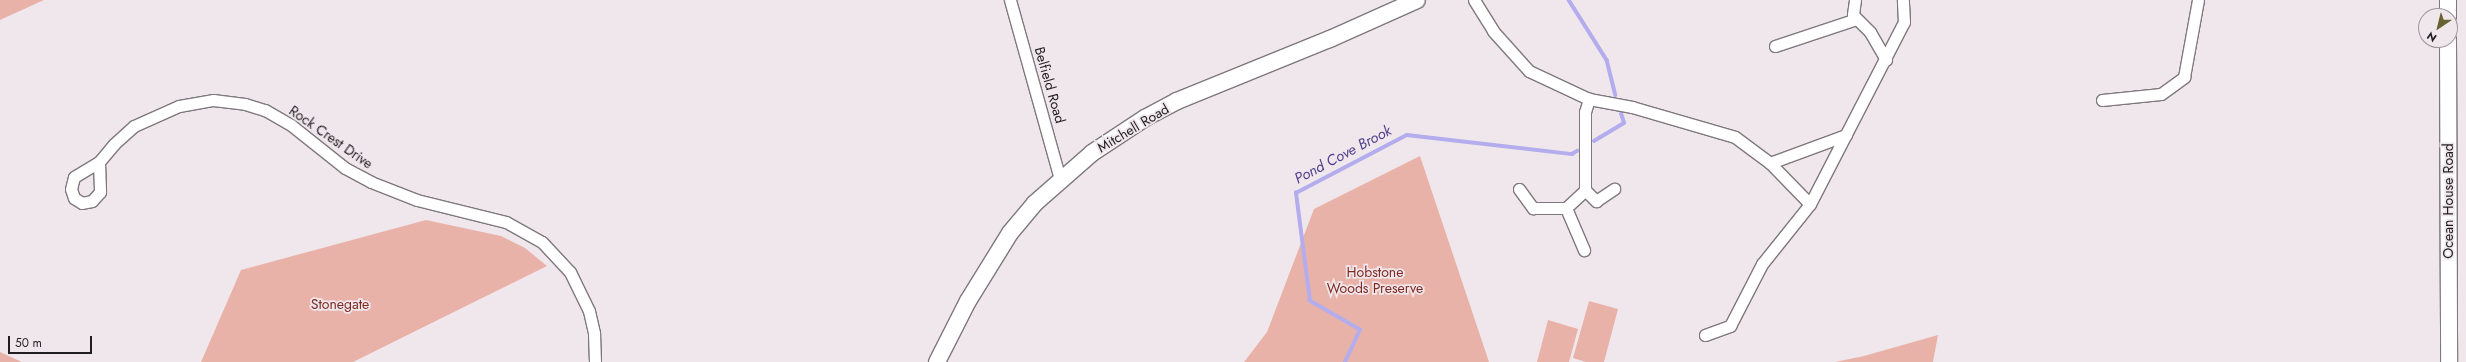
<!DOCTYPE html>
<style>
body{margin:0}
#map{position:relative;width:2466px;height:362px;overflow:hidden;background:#f0e7ed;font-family:Jost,sans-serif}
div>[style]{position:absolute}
.green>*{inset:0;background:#e9b2a9}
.stream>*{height:3.5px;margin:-1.75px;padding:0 1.75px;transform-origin:1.75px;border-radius:1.75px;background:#b3aced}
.roads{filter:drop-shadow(1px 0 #7f787d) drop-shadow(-1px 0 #7f787d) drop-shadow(0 1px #7f787d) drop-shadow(0 -1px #7f787d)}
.street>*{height:11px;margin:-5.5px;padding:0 5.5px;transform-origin:5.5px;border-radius:5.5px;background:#fff}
.secondary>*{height:16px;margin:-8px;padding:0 8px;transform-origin:8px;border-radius:8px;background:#fff}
span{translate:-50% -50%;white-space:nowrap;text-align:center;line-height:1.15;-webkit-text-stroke:3.5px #f0e7ed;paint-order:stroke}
.street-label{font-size:14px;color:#201d1f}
.park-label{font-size:14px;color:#7f2920}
.water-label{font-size:15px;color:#50418e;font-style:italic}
.north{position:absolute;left:2418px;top:8px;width:40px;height:40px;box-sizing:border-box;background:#f0e7ed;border:1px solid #9d969b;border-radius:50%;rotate:215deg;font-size:11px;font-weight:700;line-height:16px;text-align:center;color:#201d1f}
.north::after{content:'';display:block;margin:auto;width:14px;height:18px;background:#67622f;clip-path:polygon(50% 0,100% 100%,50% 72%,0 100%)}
.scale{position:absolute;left:8px;top:336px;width:84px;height:18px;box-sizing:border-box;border:2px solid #201d1f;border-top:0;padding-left:5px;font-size:12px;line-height:14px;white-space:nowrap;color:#201d1f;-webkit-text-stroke:3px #f0e7ed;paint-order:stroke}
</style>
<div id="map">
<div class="green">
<div style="clip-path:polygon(0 0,44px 0,0 20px)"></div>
<div style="clip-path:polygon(1420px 156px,1489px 362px,1244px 362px,1267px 332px,1314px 209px)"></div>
<div style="clip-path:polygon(426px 220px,501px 236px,525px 248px,547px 266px,353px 362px,201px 362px,241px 270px)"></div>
<div style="clip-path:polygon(1589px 301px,1618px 309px,1604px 362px,1586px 362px,1573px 358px)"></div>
<div style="clip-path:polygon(1548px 320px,1578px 329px,1569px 362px,1537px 362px)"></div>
<div style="clip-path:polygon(1938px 335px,1933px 362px,1835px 362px,1864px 356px)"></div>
<div style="clip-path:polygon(0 352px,22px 362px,0 362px)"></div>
</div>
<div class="stream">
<div style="left:1569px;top:0;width:71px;rotate:57.7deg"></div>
<div style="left:1607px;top:60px;width:36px;rotate:76deg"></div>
<div style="left:1594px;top:141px;width:35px;rotate:-31deg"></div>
<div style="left:1624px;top:123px;width:9px;rotate:-108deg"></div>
<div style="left:1345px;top:362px;width:35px;rotate:-65deg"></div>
<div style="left:1360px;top:330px;width:58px;rotate:-149.9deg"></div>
<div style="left:1310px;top:301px;width:109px;rotate:-97.4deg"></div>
<div style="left:1296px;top:193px;width:125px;rotate:-27.6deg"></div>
<div style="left:1407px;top:135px;width:166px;rotate:6.6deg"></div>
<div style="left:1572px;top:154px;width:6px;rotate:-31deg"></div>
</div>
<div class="roads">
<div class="street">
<div style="left:1010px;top:0;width:186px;rotate:74.4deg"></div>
<div style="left:1474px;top:0;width:36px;rotate:58deg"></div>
<div style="left:1493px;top:31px;width:54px;rotate:48deg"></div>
<div style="left:1529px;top:71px;width:66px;rotate:25deg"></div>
<div style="left:1589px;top:99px;width:44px;rotate:10.5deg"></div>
<div style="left:1632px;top:107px;width:107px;rotate:16.2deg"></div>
<div style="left:1735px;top:137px;width:44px;rotate:36.6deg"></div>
<div style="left:1770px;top:163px;width:57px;rotate:45.7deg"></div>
<div style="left:1855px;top:0;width:15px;rotate:98deg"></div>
<div style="left:1853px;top:15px;width:24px;rotate:45deg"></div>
<div style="left:1870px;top:32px;width:32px;rotate:60deg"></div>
<div style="left:1775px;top:46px;width:85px;rotate:-18.4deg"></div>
<div style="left:2102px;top:100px;width:59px;rotate:-5.8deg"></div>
<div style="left:2161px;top:94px;width:29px;rotate:-36deg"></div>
<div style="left:2184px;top:77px;width:78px;rotate:-79.7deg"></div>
<div style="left:99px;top:162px;width:23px;rotate:-50deg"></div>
<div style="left:114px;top:144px;width:27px;rotate:-42deg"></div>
<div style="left:134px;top:126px;width:49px;rotate:-24deg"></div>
<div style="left:179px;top:106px;width:35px;rotate:-10deg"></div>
<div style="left:213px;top:100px;width:32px;rotate:7deg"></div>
<div style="left:245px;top:104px;width:21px;rotate:17deg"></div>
<div style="left:265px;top:110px;width:30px;rotate:30deg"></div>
<div style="left:291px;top:125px;width:69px;rotate:38.5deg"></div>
<div style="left:345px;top:168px;width:30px;rotate:28deg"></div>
<div style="left:371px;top:182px;width:49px;rotate:21.4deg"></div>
<div style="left:417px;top:200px;width:92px;rotate:13.9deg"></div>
<div style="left:506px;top:222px;width:41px;rotate:29.1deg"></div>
<div style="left:542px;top:242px;width:41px;rotate:47deg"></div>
<div style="left:570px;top:272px;width:43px;rotate:64deg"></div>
<div style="left:589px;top:311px;width:23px;rotate:77deg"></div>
<div style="left:594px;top:333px;width:29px;rotate:88deg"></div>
<div style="left:99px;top:162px;width:30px;rotate:88deg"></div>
<div style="left:100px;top:192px;width:12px;rotate:132deg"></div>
<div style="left:92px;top:201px;width:10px;rotate:169deg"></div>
<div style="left:82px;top:203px;width:9px;rotate:-148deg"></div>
<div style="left:74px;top:198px;width:9px;rotate:-108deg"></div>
<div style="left:71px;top:189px;width:12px;rotate:-76deg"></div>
<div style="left:74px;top:177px;width:29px;rotate:-31deg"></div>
<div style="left:1770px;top:163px;width:81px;rotate:-20.2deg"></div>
<div style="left:1519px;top:189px;width:24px;rotate:54deg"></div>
<div style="left:1533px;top:208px;width:33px"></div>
<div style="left:1566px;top:208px;width:26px;rotate:-43deg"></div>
<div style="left:1585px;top:190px;width:78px;rotate:-90deg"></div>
<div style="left:1585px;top:112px;width:14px;rotate:-73deg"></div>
<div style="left:1585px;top:190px;width:16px;rotate:45deg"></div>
<div style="left:1596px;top:201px;width:22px;rotate:-34deg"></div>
<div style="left:1566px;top:208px;width:46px;rotate:66.8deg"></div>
<div style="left:1705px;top:335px;width:27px;rotate:-20deg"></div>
<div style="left:1730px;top:326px;width:70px;rotate:-62.7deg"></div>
<div style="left:1762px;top:264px;width:77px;rotate:-51.3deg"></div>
<div style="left:1810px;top:204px;width:205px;rotate:-62.7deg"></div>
<div style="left:1904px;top:22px;width:22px;rotate:-93deg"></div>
</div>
<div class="secondary">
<div style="left:2448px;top:0;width:16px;rotate:90deg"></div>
<div style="left:2448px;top:40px;width:322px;rotate:89.8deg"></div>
<div style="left:937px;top:362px;width:68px;rotate:-63.1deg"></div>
<div style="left:968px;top:301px;width:80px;rotate:-58.3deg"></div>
<div style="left:1010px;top:233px;width:38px;rotate:-50deg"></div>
<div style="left:1034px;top:204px;width:77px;rotate:-41.3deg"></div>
<div style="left:1092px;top:153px;width:64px;rotate:-33.4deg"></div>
<div style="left:1145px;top:118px;width:36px;rotate:-28deg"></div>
<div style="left:1177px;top:101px;width:165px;rotate:-22.1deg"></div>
<div style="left:1330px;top:39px;width:95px;rotate:-24.1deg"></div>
</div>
</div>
<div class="street-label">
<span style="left:1050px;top:85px;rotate:74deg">Belfield Road</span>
<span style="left:1133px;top:128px;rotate:-31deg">Mitchell Road</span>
<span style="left:331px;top:137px;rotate:35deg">Rock Crest Drive</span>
<span style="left:2448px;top:201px;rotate:-90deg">Ocean House Road</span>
</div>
<div class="park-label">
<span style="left:1375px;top:280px">Hobstone<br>Woods Preserve</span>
<span style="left:340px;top:304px">Stonegate</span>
</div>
<div class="water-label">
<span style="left:1343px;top:155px;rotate:-28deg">Pond Cove Brook</span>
</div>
<div class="north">N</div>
<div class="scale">50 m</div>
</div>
